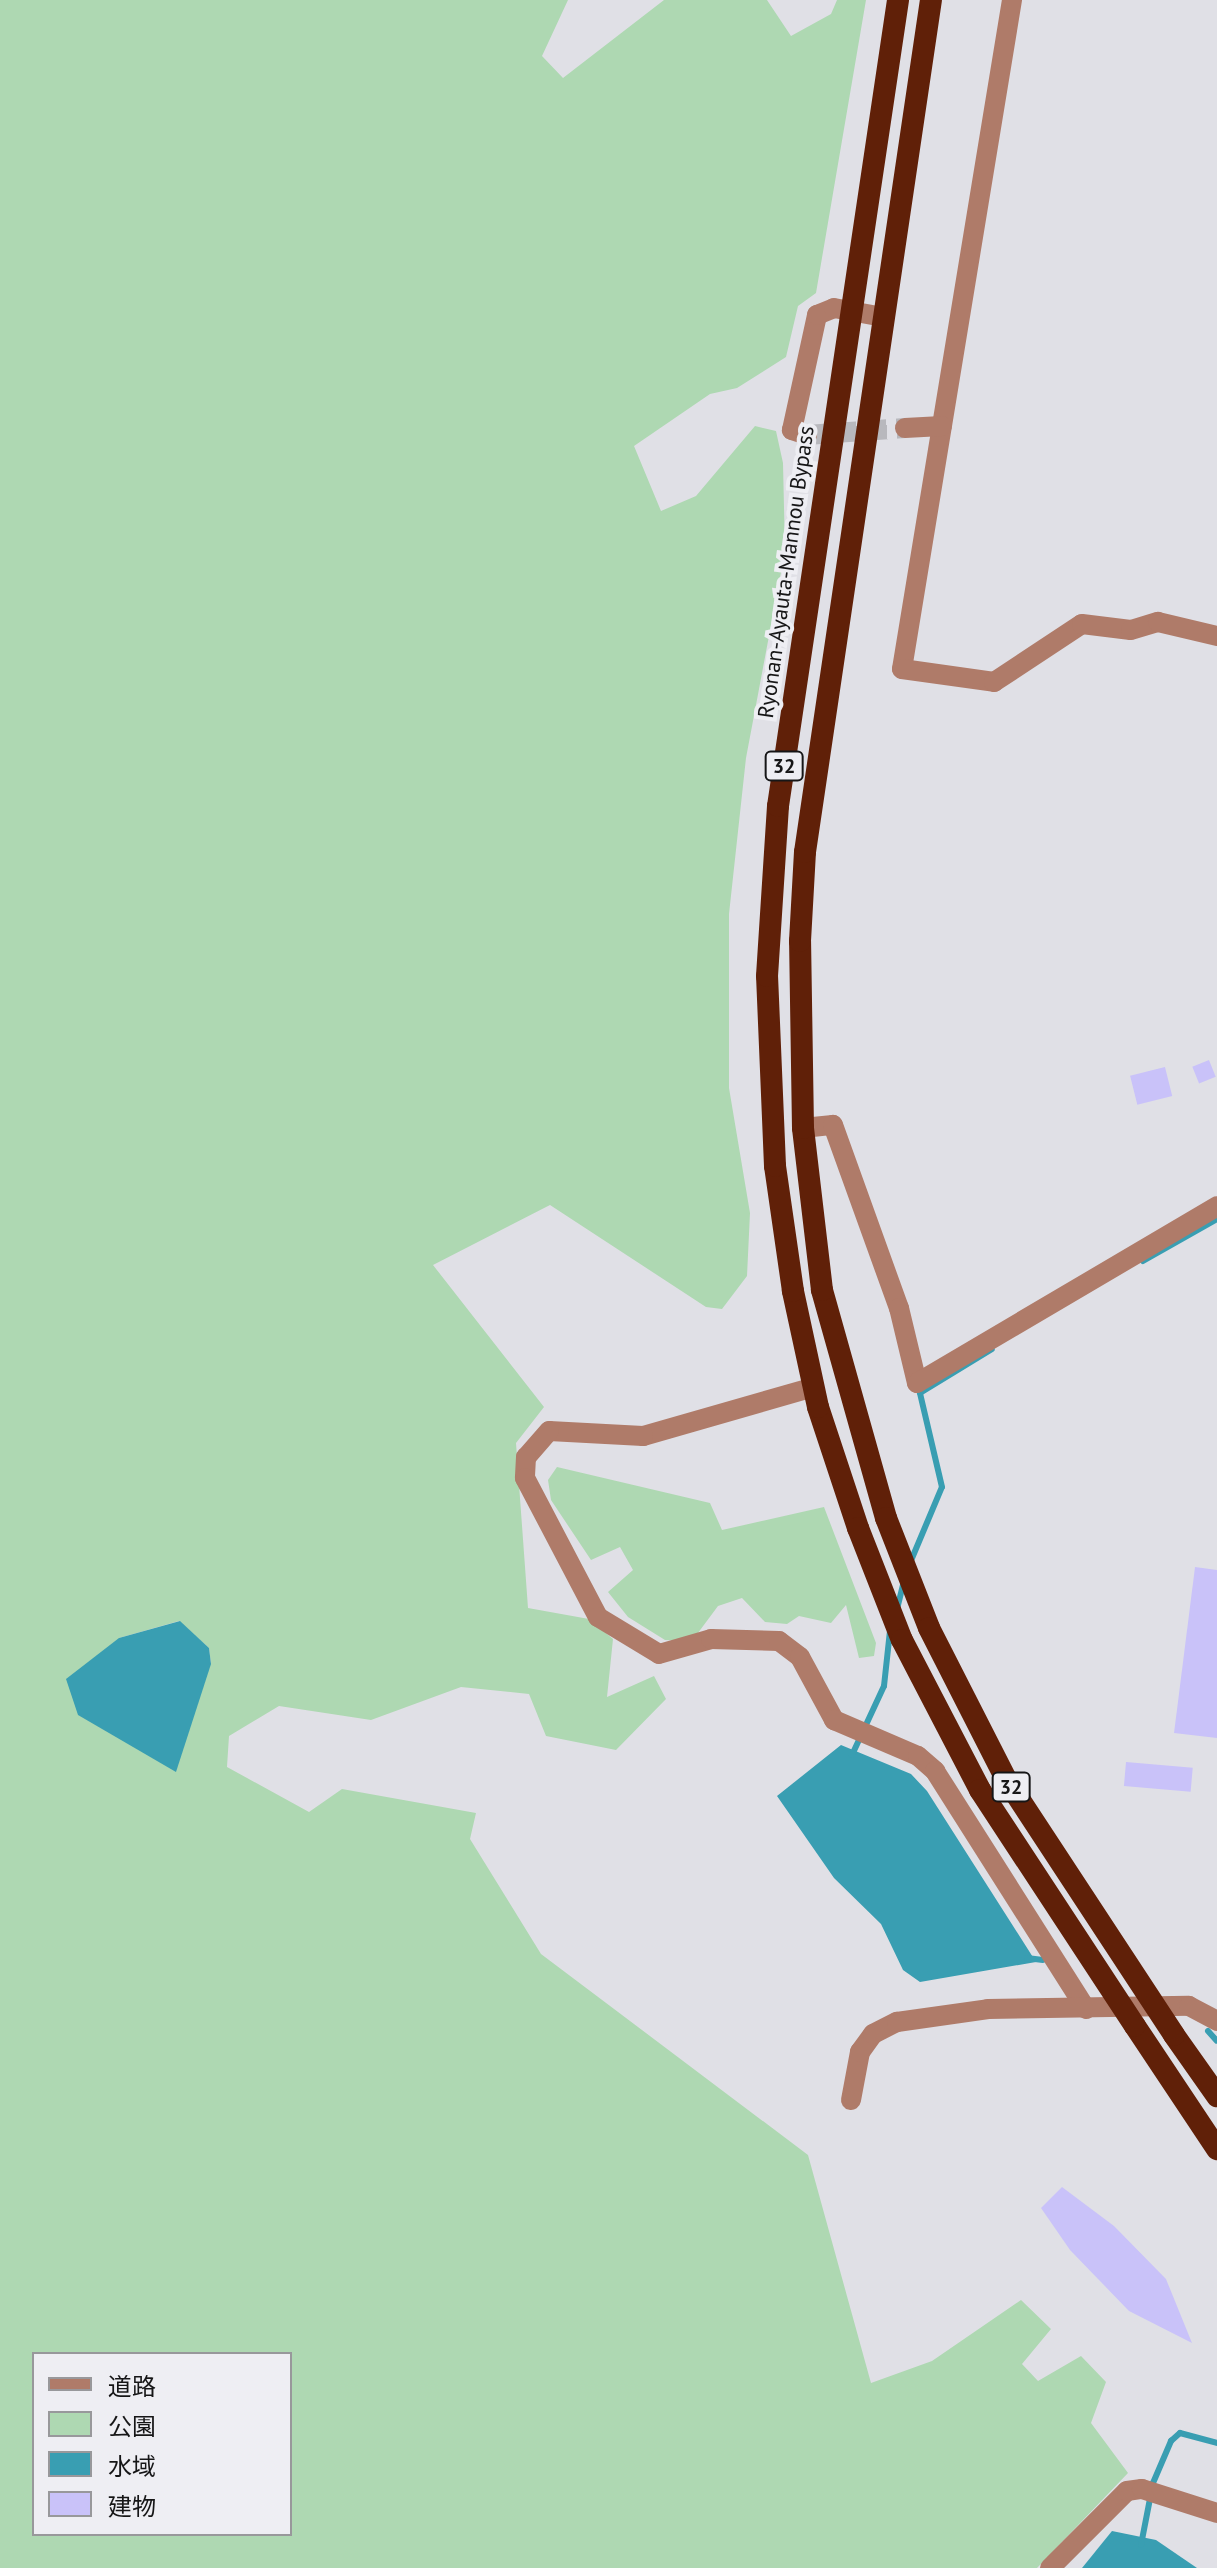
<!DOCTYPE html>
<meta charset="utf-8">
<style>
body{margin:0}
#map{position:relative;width:1217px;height:2568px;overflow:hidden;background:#e0e0e6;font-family:"PT Sans","Noto Sans JP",sans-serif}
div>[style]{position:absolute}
.green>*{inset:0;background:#aed8b2}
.water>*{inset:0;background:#399eb2}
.stream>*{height:6px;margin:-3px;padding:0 3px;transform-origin:3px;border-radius:3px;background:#399eb2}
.building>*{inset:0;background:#c9c2f9;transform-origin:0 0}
.minor-tunnel>*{height:20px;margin-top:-10px;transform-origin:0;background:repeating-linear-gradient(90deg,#b8b8bd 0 20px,transparent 0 30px)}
.minor>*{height:20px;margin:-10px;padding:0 10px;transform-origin:10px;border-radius:10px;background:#af7b69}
.tertiary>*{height:20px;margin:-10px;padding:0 10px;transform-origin:10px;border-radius:10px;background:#af7b69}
.trunk>*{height:22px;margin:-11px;padding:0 11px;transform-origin:11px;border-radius:11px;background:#602008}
.trunk-bridge>*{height:22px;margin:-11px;padding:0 11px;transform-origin:11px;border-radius:11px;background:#602008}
span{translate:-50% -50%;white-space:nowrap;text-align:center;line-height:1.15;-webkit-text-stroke:8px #eeeef3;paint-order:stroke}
.shield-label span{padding:2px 6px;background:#eeeef3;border:2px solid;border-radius:6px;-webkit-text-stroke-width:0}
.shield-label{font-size:20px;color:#161617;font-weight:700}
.street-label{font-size:22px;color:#161617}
.legend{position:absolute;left:32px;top:2352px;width:260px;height:184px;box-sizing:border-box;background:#eeeef3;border:2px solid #98989b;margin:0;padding:10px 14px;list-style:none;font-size:24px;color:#161617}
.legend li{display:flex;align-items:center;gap:16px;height:40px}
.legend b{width:40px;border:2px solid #98989b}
</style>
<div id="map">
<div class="green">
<div style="clip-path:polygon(evenodd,0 0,568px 0,542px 56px,563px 78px,664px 0,767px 0,791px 36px,831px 14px,837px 0,866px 0,816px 293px,798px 306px,786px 357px,737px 388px,710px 394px,634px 446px,661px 511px,696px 496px,755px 426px,776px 431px,783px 463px,785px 551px,746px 758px,729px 914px,729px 1088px,750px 1213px,747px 1276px,722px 1309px,706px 1307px,550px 1205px,433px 1265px,544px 1407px,516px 1443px,528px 1608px,589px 1619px,613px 1639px,607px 1697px,654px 1676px,666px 1699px,616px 1750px,546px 1736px,529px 1694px,461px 1687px,371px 1720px,279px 1706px,229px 1736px,227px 1767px,309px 1812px,342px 1789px,476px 1813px,470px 1839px,541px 1954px,808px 2155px,871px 2383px,932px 2361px,1021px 2300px,1051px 2329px,1022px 2364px,1038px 2381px,1081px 2356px,1106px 2382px,1091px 2423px,1128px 2473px,1037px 2568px,0 2568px,0 0,179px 1621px,209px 1648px,211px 1664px,119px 1638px,179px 1621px,0 0,34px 2354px,290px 2354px,290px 2534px,34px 2534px,34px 2354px)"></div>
<div style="clip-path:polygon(557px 1467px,710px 1503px,722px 1530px,824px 1507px,876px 1643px,874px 1656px,859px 1658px,846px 1605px,831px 1623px,799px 1616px,787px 1624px,765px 1622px,742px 1598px,718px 1606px,692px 1641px,665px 1640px,628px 1617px,608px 1592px,633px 1570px,620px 1547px,591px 1560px,551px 1500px,548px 1480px)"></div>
</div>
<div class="water">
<div style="clip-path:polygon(180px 1621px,209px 1648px,211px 1664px,176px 1772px,78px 1715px,66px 1679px,119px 1638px)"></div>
<div style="clip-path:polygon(841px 1745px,911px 1774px,927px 1791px,1036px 1962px,920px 1982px,903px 1970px,881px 1924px,834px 1878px,777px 1796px)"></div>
<div style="clip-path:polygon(1112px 2531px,1156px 2540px,1197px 2568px,1082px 2568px)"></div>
</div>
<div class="stream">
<div style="left:1143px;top:1261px;width:85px;rotate:-29.6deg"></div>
<div style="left:910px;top:1563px;width:82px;rotate:-67.2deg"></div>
<div style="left:942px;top:1487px;width:97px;rotate:-103.2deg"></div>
<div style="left:920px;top:1393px;width:84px;rotate:-31.4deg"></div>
<div style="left:897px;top:1609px;width:25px;rotate:-76deg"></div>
<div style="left:852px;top:1755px;width:76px;rotate:-65.1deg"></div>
<div style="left:884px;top:1686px;width:55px;rotate:-83.8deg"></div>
<div style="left:1027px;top:1958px;width:16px;rotate:7deg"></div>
<div style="left:1208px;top:2031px;width:13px;rotate:48deg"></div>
<div style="left:1141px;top:2545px;width:63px;rotate:-79deg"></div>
<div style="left:1153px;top:2483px;width:46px;rotate:-66.8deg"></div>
<div style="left:1171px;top:2441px;width:12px;rotate:-42deg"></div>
<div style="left:1180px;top:2433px;width:38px;rotate:15deg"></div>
</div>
<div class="building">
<div style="left:1209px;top:1060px;width:18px;height:18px;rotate:68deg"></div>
<div style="left:1165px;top:1067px;width:30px;height:36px;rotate:76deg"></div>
<div style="clip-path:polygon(1195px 1567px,1217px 1570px,1217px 1738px,1174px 1733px)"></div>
<div style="left:1126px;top:1762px;width:67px;height:24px;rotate:5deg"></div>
<div style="clip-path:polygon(1062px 2187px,1114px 2226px,1166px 2279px,1192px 2343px,1129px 2311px,1070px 2250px,1041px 2208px)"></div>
</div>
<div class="minor-tunnel">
<div style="left:807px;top:435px;width:98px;rotate:-4.1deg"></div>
</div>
<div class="minor">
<div style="left:1012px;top:0;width:678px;rotate:99.34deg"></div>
<div style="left:902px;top:669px;width:93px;rotate:8deg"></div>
<div style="left:994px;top:682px;width:105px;rotate:-33.4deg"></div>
<div style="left:1082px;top:624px;width:49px;rotate:7deg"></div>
<div style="left:1131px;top:630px;width:28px;rotate:-17deg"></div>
<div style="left:1158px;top:622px;width:61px;rotate:13.3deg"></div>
<div style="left:905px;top:428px;width:37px;rotate:-3deg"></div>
<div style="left:807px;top:435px;width:16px;rotate:-162deg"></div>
<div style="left:792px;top:430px;width:118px;rotate:-77.7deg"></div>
<div style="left:817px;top:315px;width:18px;rotate:-22deg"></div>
<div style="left:834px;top:308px;width:50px;rotate:10.4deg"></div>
<div style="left:803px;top:1128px;width:30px;rotate:-6deg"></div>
<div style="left:833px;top:1125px;width:195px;rotate:70.2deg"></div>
<div style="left:899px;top:1308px;width:77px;rotate:76.5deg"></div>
<div style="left:917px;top:1383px;width:348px;rotate:-30.5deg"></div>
<div style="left:814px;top:1387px;width:178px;rotate:164deg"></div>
<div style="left:643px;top:1436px;width:94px;rotate:-177deg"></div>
<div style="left:549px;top:1431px;width:35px;rotate:131deg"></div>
<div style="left:526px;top:1457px;width:21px;rotate:93deg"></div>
<div style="left:525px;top:1478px;width:157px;rotate:62.3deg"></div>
<div style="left:598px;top:1617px;width:71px;rotate:31.2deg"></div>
<div style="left:659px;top:1654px;width:54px;rotate:-16.1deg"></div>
<div style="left:711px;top:1639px;width:68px;rotate:1.7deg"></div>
<div style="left:779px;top:1641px;width:26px;rotate:37deg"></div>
<div style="left:800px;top:1657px;width:72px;rotate:61.6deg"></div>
<div style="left:834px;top:1720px;width:91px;rotate:23.2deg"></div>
<div style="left:918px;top:1756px;width:23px;rotate:41deg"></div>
<div style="left:935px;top:1771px;width:282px;rotate:57.6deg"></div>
<div style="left:1050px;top:2568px;width:109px;rotate:-45deg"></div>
<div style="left:1127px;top:2491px;width:15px;rotate:-8deg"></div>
<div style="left:1142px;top:2489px;width:79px;rotate:17.7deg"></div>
</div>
<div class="tertiary">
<div style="left:851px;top:2100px;width:49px;rotate:-79.4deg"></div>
<div style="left:860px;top:2052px;width:22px;rotate:-54deg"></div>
<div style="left:873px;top:2034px;width:27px;rotate:-27deg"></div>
<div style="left:897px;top:2022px;width:92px;rotate:-8.1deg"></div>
<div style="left:988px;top:2009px;width:201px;rotate:-0.9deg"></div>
<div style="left:1189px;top:2006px;width:32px;rotate:28deg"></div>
</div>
<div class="trunk">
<div style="left:886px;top:1518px;width:237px;rotate:-105.7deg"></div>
<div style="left:822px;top:1290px;width:163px;rotate:-96.7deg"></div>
<div style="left:803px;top:1128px;width:187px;rotate:-90.9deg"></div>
<div style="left:800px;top:941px;width:89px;rotate:-86.8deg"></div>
<div style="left:805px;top:852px;width:861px;rotate:-81.59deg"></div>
<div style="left:858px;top:1528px;width:127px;rotate:-108.3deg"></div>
<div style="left:818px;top:1407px;width:119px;rotate:-102.2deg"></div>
<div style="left:793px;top:1291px;width:126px;rotate:-98.2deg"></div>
<div style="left:775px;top:1166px;width:190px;rotate:-92.4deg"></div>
<div style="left:767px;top:976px;width:170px;rotate:-86.3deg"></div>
<div style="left:778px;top:806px;width:815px;rotate:-81.53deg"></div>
<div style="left:1135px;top:2026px;width:148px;rotate:56.3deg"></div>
<div style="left:1174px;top:2035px;width:75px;rotate:54.8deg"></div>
</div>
<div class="trunk-bridge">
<div style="left:886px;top:1518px;width:118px;rotate:68.6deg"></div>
<div style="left:929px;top:1628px;width:169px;rotate:63deg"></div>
<div style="left:1006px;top:1779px;width:306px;rotate:56.7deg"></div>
<div style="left:858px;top:1528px;width:120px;rotate:68.6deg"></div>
<div style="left:902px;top:1640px;width:169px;rotate:62.5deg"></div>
<div style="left:980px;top:1790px;width:282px;rotate:56.7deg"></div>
</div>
<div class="shield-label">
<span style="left:784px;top:766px">32</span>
<span style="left:1011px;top:1787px">32</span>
</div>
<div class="street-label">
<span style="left:786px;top:572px;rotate:-82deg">Ryonan-Ayauta-Mannou Bypass</span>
</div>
<ul class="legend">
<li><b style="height:10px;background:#af7b69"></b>道路</li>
<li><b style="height:22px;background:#aed8b2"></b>公園</li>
<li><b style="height:22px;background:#399eb2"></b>水域</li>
<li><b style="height:22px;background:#c9c2f9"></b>建物</li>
</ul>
</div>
